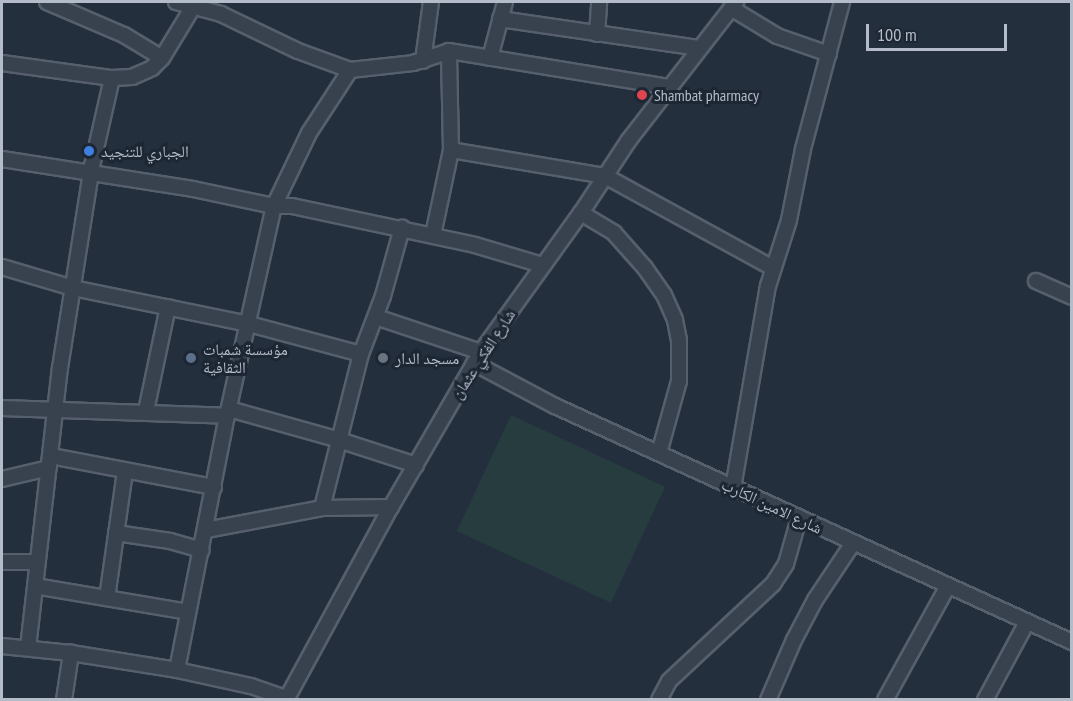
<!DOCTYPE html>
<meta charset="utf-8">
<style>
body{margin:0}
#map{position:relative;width:1073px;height:701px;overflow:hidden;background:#242f3e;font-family:"PT Sans Narrow","Noto Naskh Arabic",sans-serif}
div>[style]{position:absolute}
.green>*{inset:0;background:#263c3f;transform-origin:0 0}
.roads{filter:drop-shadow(2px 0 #565f6c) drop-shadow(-2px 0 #565f6c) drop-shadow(0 2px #565f6c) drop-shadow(0 -2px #565f6c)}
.minor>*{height:14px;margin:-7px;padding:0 7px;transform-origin:7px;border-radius:7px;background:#38414e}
.dots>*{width:16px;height:16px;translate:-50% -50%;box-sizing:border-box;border:3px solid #1d2633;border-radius:50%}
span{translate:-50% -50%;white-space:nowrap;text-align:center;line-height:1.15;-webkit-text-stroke:6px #1d2633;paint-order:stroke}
.poi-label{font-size:16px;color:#b4bcc9}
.left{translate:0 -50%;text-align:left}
.street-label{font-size:16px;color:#b4bcc9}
.frame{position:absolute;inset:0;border:3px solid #b4bcc9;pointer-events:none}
.scale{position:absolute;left:866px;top:24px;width:141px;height:27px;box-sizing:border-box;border:3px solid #b4bcc9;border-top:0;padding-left:8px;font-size:18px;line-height:21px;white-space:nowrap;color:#b4bcc9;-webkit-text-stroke:4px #1d2633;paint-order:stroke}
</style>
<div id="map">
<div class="green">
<div style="left:511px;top:415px;width:170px;height:128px;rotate:25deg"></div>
</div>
<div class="roads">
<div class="minor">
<div style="left:47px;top:2px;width:84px;rotate:23.2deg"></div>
<div style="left:124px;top:35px;width:44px;rotate:31.2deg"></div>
<div style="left:176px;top:2px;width:47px;rotate:14.9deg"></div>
<div style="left:221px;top:14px;width:85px;rotate:25.7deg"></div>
<div style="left:298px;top:51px;width:55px;rotate:20.1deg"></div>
<div style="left:350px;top:70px;width:63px;rotate:-6.3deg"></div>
<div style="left:413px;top:63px;width:38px;rotate:-18deg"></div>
<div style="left:449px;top:51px;width:223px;rotate:9.3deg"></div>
<div style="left:731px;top:8px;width:54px;rotate:31.3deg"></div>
<div style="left:777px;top:36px;width:55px;rotate:19.1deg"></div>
<div style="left:500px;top:19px;width:200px;rotate:8.3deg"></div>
<div style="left:597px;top:34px;width:32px;rotate:-86deg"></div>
<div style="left:490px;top:58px;width:58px;rotate:-75deg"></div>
<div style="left:423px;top:61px;width:60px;rotate:-82.3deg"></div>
<div style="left:2px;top:63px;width:111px;rotate:7.8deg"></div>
<div style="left:112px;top:78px;width:20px;rotate:-3deg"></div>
<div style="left:132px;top:77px;width:22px;rotate:-24deg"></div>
<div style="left:152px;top:68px;width:14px;rotate:-45deg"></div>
<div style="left:162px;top:58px;width:60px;rotate:-58.7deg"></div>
<div style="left:451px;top:150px;width:156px;rotate:9.6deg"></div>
<div style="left:605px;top:176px;width:192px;rotate:28.7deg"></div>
<div style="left:2px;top:159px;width:193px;rotate:8.9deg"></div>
<div style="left:193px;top:189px;width:83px;rotate:11.9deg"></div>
<div style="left:274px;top:206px;width:18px"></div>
<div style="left:292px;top:206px;width:187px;rotate:12deg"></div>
<div style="left:475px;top:245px;width:70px;rotate:16.6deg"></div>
<div style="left:581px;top:213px;width:39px;rotate:31deg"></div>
<div style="left:614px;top:233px;width:47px;rotate:48.5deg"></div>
<div style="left:645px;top:268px;width:33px;rotate:55deg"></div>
<div style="left:664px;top:295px;width:27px;rotate:66deg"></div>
<div style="left:675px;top:320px;width:20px;rotate:79deg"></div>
<div style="left:679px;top:340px;width:41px;rotate:90deg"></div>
<div style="left:679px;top:381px;width:75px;rotate:105.5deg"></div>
<div style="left:433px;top:235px;width:87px;rotate:-78deg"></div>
<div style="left:451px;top:150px;width:99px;rotate:-91.2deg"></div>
<div style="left:2px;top:267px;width:74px;rotate:16.5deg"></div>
<div style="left:73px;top:288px;width:180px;rotate:11.6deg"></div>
<div style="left:249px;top:324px;width:116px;rotate:15deg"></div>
<div style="left:1036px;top:281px;width:39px;rotate:24deg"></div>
<div style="left:376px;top:317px;width:111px;rotate:18.4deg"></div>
<div style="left:474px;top:363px;width:92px;rotate:28deg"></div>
<div style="left:555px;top:406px;width:568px;rotate:24.54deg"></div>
<div style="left:2px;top:408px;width:225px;rotate:2deg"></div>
<div style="left:229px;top:409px;width:114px;rotate:15.7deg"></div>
<div style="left:339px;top:440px;width:81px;rotate:18deg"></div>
<div style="left:146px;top:411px;width:106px;rotate:-78.1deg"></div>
<div style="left:51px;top:456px;width:166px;rotate:10.8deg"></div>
<div style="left:2px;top:479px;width:48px;rotate:-13.2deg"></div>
<div style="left:733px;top:488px;width:205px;rotate:-80.2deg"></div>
<div style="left:768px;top:286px;width:69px;rotate:-72.3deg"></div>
<div style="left:789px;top:220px;width:72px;rotate:-78.8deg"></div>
<div style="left:803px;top:149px;width:152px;rotate:-75.1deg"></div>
<div style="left:322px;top:508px;width:159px;rotate:-75.8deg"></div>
<div style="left:361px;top:354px;width:62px;rotate:-69.2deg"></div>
<div style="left:383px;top:296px;width:71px;rotate:-74.4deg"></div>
<div style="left:206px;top:530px;width:118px;rotate:-10.7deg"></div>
<div style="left:322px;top:508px;width:69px;rotate:-0.8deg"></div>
<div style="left:116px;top:533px;width:55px;rotate:8.4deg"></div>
<div style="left:170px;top:541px;width:33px;rotate:16deg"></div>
<div style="left:2px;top:562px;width:35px"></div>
<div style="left:35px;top:586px;width:155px;rotate:9.6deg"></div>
<div style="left:107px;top:598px;width:128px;rotate:-81.9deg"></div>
<div style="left:2px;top:646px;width:69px;rotate:5.8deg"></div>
<div style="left:71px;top:653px;width:107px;rotate:9.1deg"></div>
<div style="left:177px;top:670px;width:76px;rotate:12.2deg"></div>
<div style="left:251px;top:686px;width:37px;rotate:19deg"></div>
<div style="left:28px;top:648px;width:282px;rotate:-83.5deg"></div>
<div style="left:60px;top:368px;width:205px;rotate:-81deg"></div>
<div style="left:92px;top:166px;width:90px;rotate:-77.2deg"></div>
<div style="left:177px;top:670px;width:259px;rotate:-78.9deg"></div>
<div style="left:227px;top:416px;width:215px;rotate:-77.4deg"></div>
<div style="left:274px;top:206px;width:81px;rotate:-64.4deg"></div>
<div style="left:309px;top:133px;width:75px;rotate:-56.9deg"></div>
<div style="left:64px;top:700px;width:48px;rotate:-81.5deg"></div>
<div style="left:286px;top:700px;width:220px;rotate:-61.5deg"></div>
<div style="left:391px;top:507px;width:179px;rotate:-59.9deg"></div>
<div style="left:481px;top:352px;width:171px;rotate:-54.3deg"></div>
<div style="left:581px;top:213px;width:87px;rotate:-56.7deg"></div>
<div style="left:629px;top:140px;width:175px;rotate:-52.2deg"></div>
<div style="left:659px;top:700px;width:21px;rotate:-62deg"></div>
<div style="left:669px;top:681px;width:142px;rotate:-43deg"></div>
<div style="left:773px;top:584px;width:24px;rotate:-57deg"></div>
<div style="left:786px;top:564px;width:48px;rotate:-74.2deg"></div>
<div style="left:768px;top:700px;width:65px;rotate:-66.6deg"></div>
<div style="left:794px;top:640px;width:45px;rotate:-62.3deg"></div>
<div style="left:815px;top:600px;width:69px;rotate:-56.3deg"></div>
<div style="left:885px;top:700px;width:130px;rotate:-61.1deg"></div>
<div style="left:985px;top:700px;width:89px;rotate:-61.7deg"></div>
</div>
</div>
<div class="dots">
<div style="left:642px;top:95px;background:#e0444e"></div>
<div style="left:89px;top:151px;background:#3f7fe0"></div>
<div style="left:191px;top:358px;background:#5c6f8a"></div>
<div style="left:383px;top:358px;background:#6b7280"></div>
</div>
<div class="poi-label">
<span class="left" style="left:654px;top:95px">Shambat pharmacy</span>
<span class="left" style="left:101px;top:151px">الجباري للتنجيد</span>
<span class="left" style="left:203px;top:358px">مؤسسة شمبات<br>الثقافية</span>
<span class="left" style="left:395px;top:358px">مسجد الدار</span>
</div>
<div class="street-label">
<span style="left:483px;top:354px;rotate:-57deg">شارع الفكي عثمان</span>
<span style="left:772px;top:506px;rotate:25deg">شارع الامين الكارب</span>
</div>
<div class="frame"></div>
<div class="scale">100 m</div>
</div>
